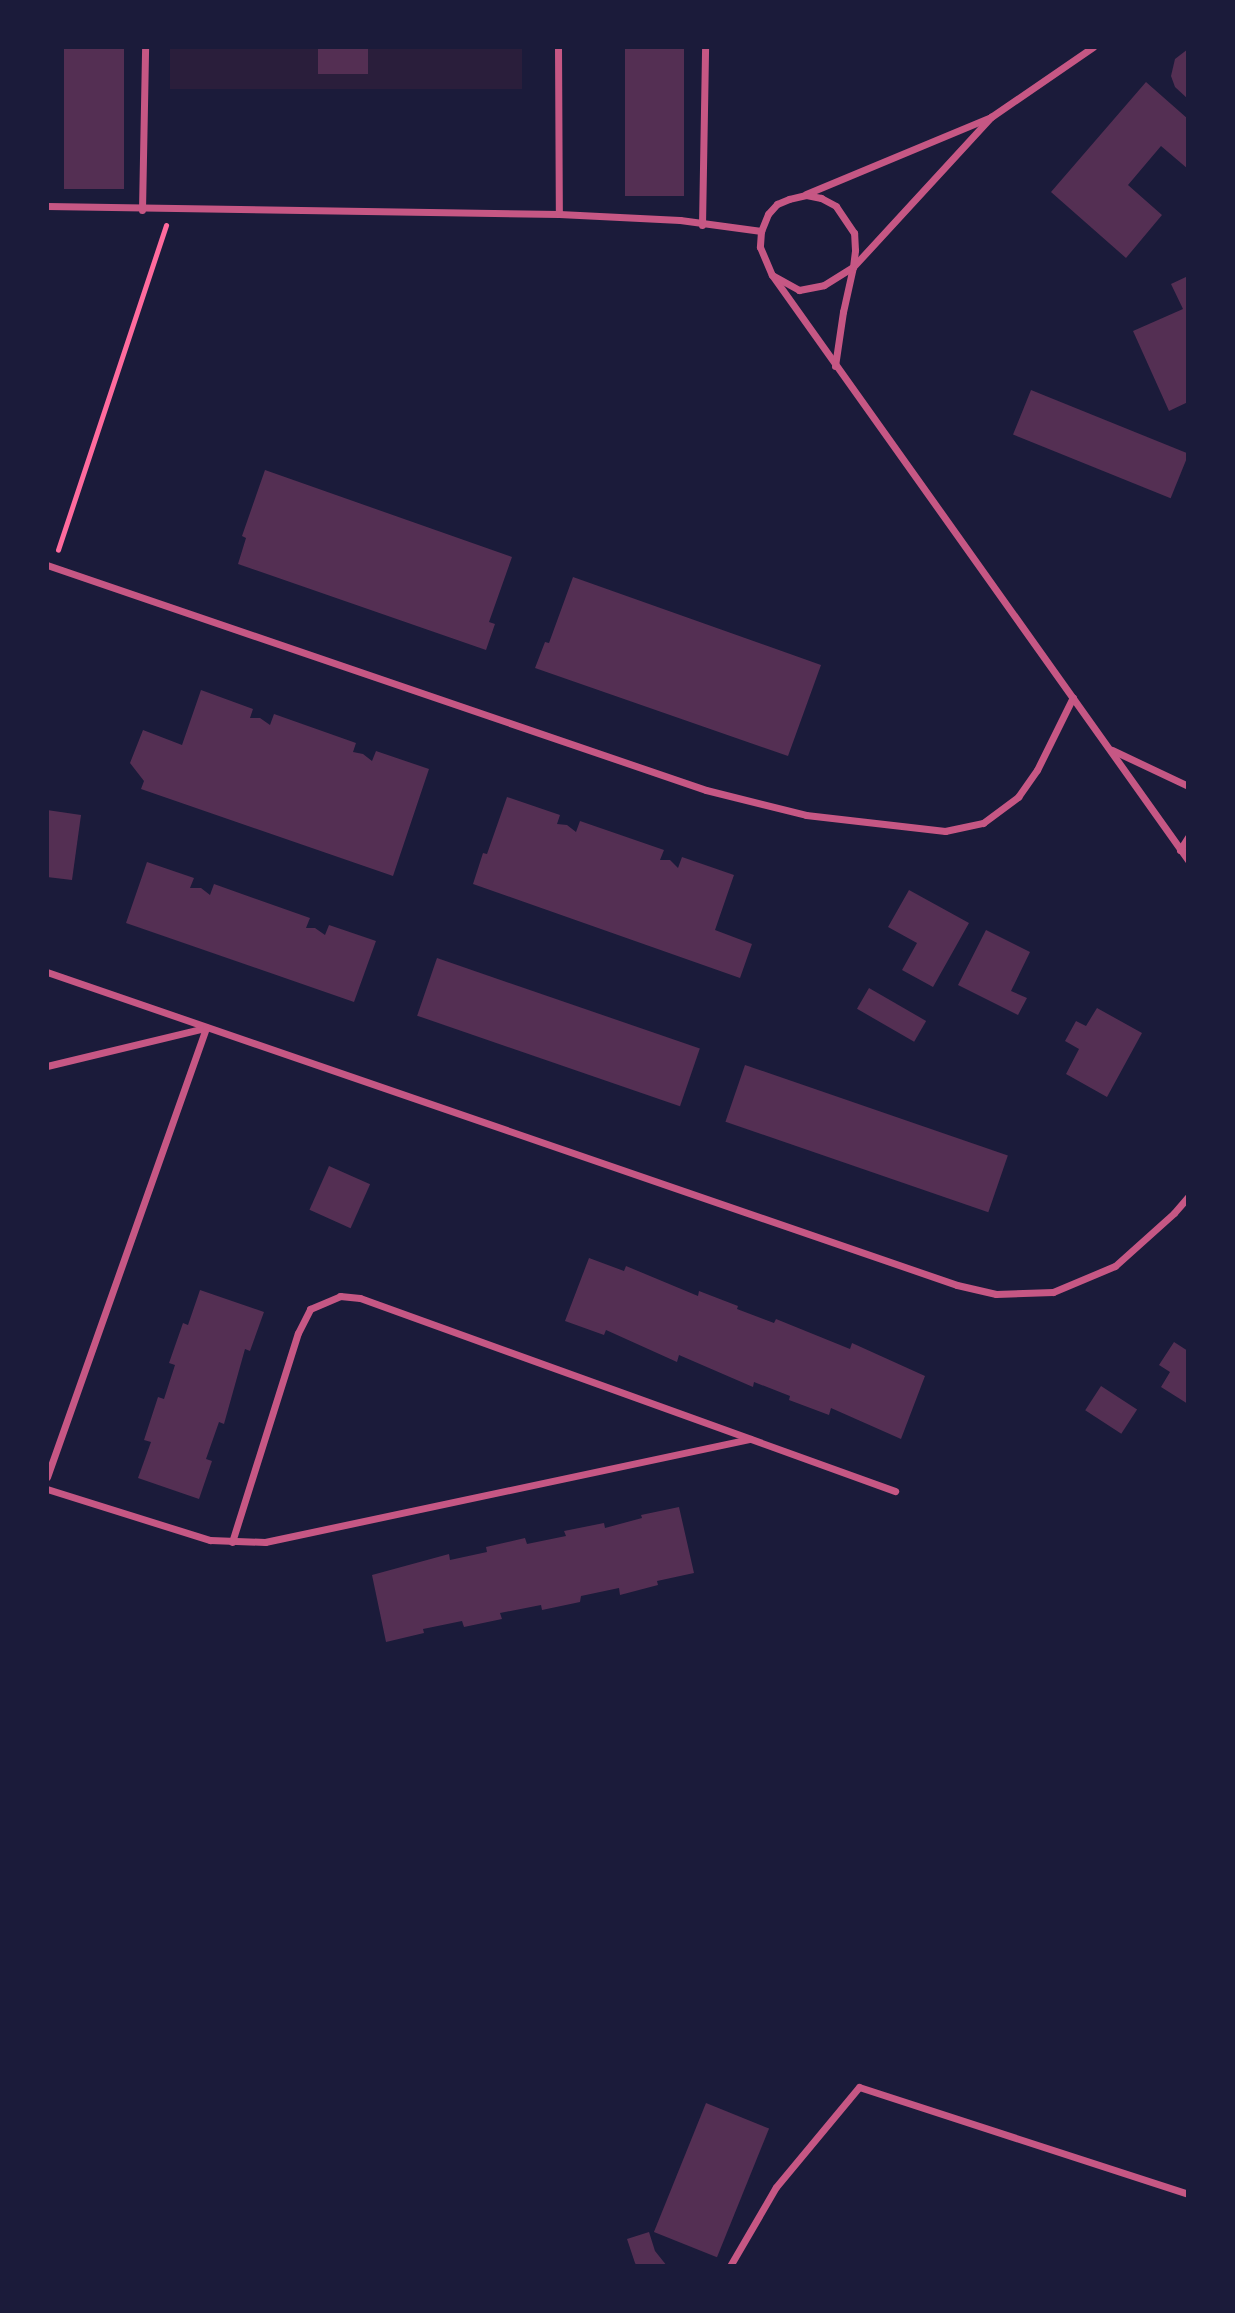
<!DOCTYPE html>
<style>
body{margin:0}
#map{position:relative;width:1235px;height:2313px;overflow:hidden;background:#1b1b3a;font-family:Lato,sans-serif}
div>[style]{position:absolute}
.green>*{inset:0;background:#2a1e3b;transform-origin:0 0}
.building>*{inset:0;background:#542f53;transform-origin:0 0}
.path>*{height:4.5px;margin:-2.25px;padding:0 2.25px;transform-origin:2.25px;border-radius:2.25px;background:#ff6b9d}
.minor>*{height:7px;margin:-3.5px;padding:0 3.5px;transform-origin:3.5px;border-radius:3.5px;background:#c65784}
span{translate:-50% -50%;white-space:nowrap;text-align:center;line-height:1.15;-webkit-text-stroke:5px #1b1b3a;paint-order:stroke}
.frame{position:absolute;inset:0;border:49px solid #1b1b3a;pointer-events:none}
</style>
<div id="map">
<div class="green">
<div style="left:170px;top:47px;width:352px;height:42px"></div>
</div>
<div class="building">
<div style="left:64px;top:47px;width:60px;height:142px"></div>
<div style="left:318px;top:47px;width:50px;height:27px"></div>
<div style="left:625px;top:47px;width:59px;height:149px"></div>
<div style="clip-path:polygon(1188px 49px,1188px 99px,1175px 87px,1171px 76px,1175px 59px)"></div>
<div style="clip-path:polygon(1146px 82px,1188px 119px,1188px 169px,1161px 146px,1128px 185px,1162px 215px,1126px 258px,1051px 192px)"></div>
<div style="clip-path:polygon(1188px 276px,1188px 402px,1169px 411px,1133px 331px,1183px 309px,1171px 284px)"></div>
<div style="left:1031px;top:390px;width:170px;height:48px;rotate:22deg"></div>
<div style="clip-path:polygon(265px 470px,512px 557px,489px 622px,495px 624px,486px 650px,238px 564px,246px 538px,242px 536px)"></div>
<div style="clip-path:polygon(573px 577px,821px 665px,788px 756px,535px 668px,545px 642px,549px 643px)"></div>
<div style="clip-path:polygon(201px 690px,253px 709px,250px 718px,260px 718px,270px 725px,274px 714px,356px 743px,353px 752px,363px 754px,372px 761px,376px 751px,429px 769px,393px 876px,141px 789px,144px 781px,130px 763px,143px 730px,182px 745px)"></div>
<div style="clip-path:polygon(507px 797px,560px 815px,557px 824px,567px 825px,576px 832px,580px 821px,664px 850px,660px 860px,670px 860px,678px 868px,682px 857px,734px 875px,715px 930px,752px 944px,740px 978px,473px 884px,483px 853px,487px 854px)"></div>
<div style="clip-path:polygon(47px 810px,81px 815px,72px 880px,47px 877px)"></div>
<div style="clip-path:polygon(147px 862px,194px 878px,190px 888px,201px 888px,210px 895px,214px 884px,310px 918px,306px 928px,315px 928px,325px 935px,329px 925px,376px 941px,354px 1002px,126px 923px)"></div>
<div style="clip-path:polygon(909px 890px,969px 923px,933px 987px,902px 970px,917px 943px,888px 927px)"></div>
<div style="clip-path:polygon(986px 930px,1030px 952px,1011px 991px,1027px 998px,1018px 1015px,958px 985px)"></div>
<div style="left:437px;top:958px;width:278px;height:61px;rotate:19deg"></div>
<div style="left:869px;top:988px;width:66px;height:24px;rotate:30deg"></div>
<div style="clip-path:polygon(1097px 1008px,1142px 1033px,1107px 1097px,1066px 1074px,1079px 1049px,1065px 1041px,1076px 1021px,1086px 1026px)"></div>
<div style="left:745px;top:1065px;width:278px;height:60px;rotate:19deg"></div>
<div style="left:329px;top:1166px;width:45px;height:48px;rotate:24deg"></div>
<div style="clip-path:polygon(589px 1258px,624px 1271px,626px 1266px,698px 1296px,699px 1291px,738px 1306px,737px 1309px,774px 1323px,776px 1319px,850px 1349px,852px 1343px,925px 1376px,901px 1439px,831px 1408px,829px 1415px,789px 1400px,790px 1396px,754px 1382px,753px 1387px,679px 1355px,677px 1362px,606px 1330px,604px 1335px,565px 1321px)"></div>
<div style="clip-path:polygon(200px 1290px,264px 1312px,250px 1351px,245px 1349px,224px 1424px,219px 1422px,206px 1459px,212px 1461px,199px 1499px,138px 1478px,151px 1442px,144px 1440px,158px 1397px,164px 1399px,175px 1365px,169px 1363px,183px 1323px,188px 1325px)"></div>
<div style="clip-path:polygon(1174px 1342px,1188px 1351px,1188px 1404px,1161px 1387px,1170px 1372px,1159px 1365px)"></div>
<div style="left:1101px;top:1386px;width:43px;height:29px;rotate:33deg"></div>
<div style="clip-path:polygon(679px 1507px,694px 1573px,657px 1581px,658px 1585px,620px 1595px,619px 1588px,581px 1596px,580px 1602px,542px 1610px,541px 1605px,500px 1613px,502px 1619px,464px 1627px,462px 1621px,423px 1629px,424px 1633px,386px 1642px,372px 1575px,449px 1554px,450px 1560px,487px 1552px,486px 1547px,525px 1538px,527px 1544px,566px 1536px,564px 1531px,604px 1523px,605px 1528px,642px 1518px,641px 1515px)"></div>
<div style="left:706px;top:2103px;width:68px;height:139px;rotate:22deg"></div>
<div style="clip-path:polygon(649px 2232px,655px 2251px,667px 2266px,637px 2266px,635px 2263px,627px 2239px)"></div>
</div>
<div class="path">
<div style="left:58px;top:550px;width:342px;rotate:-71.6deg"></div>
</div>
<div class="minor">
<div style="left:558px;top:47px;width:167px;rotate:89.7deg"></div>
<div style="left:806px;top:194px;width:200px;rotate:-22.6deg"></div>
<div style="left:991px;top:117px;width:124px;rotate:-34.5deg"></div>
<div style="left:47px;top:206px;width:512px;rotate:0.9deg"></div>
<div style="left:559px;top:214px;width:121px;rotate:2.8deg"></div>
<div style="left:680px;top:220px;width:82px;rotate:7.7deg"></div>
<div style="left:142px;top:210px;width:163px;rotate:-88.9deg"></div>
<div style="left:702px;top:225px;width:178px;rotate:-89deg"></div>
<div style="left:772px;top:275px;width:718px;rotate:54.58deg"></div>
<div style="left:835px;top:366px;width:55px;rotate:-81.6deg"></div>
<div style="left:843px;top:312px;width:46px;rotate:-77.5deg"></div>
<div style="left:853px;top:267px;width:17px;rotate:-83deg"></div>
<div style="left:855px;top:250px;width:17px;rotate:-93deg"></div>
<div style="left:854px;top:233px;width:32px;rotate:-124deg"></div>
<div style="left:836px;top:206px;width:17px;rotate:-152deg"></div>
<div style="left:821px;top:198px;width:15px;rotate:-169deg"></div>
<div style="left:806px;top:195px;width:17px;rotate:167deg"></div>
<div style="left:789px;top:199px;width:13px;rotate:157deg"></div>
<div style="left:777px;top:204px;width:13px;rotate:132deg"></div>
<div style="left:768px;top:214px;width:18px;rotate:112deg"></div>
<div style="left:761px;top:231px;width:16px;rotate:94deg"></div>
<div style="left:760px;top:247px;width:30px;rotate:67deg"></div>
<div style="left:772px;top:275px;width:31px;rotate:29deg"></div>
<div style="left:799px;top:290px;width:25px;rotate:-11deg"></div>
<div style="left:824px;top:285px;width:34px;rotate:-32deg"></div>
<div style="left:853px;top:267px;width:204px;rotate:-47.4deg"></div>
<div style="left:47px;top:565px;width:696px;rotate:18.85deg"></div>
<div style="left:706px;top:790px;width:103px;rotate:14deg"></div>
<div style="left:806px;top:815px;width:140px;rotate:6.6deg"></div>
<div style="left:945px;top:831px;width:39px;rotate:-12deg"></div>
<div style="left:983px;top:823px;width:44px;rotate:-36.6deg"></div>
<div style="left:1018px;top:797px;width:33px;rotate:-55deg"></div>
<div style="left:1037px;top:770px;width:81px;rotate:-63.7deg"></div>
<div style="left:1112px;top:750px;width:84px;rotate:25.3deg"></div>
<div style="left:1188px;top:837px;width:15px;rotate:122deg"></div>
<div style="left:1180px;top:850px;width:8px;rotate:14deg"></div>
<div style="left:47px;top:972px;width:962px;rotate:18.98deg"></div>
<div style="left:957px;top:1285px;width:40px;rotate:13deg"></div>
<div style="left:996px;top:1294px;width:57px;rotate:-2deg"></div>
<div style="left:1053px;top:1292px;width:67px;rotate:-22.8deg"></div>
<div style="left:1115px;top:1266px;width:79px;rotate:-41.9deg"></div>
<div style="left:1174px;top:1213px;width:21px;rotate:-49deg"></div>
<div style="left:47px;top:1066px;width:163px;rotate:-13.5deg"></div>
<div style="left:47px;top:1477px;width:477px;rotate:-70.5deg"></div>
<div style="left:47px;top:1489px;width:171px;rotate:17.4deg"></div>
<div style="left:210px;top:1540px;width:55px;rotate:2.1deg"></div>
<div style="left:265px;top:1542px;width:496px;rotate:-12deg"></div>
<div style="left:232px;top:1542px;width:219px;rotate:-72.5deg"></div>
<div style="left:298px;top:1333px;width:27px;rotate:-63deg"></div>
<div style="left:310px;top:1309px;width:33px;rotate:-23deg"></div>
<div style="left:340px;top:1296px;width:20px;rotate:6deg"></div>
<div style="left:360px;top:1298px;width:569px;rotate:19.84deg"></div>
<div style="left:730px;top:2266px;width:91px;rotate:-59.8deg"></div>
<div style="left:776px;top:2187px;width:130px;rotate:-50.3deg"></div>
<div style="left:859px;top:2087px;width:346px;rotate:18deg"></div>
</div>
<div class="frame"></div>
</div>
